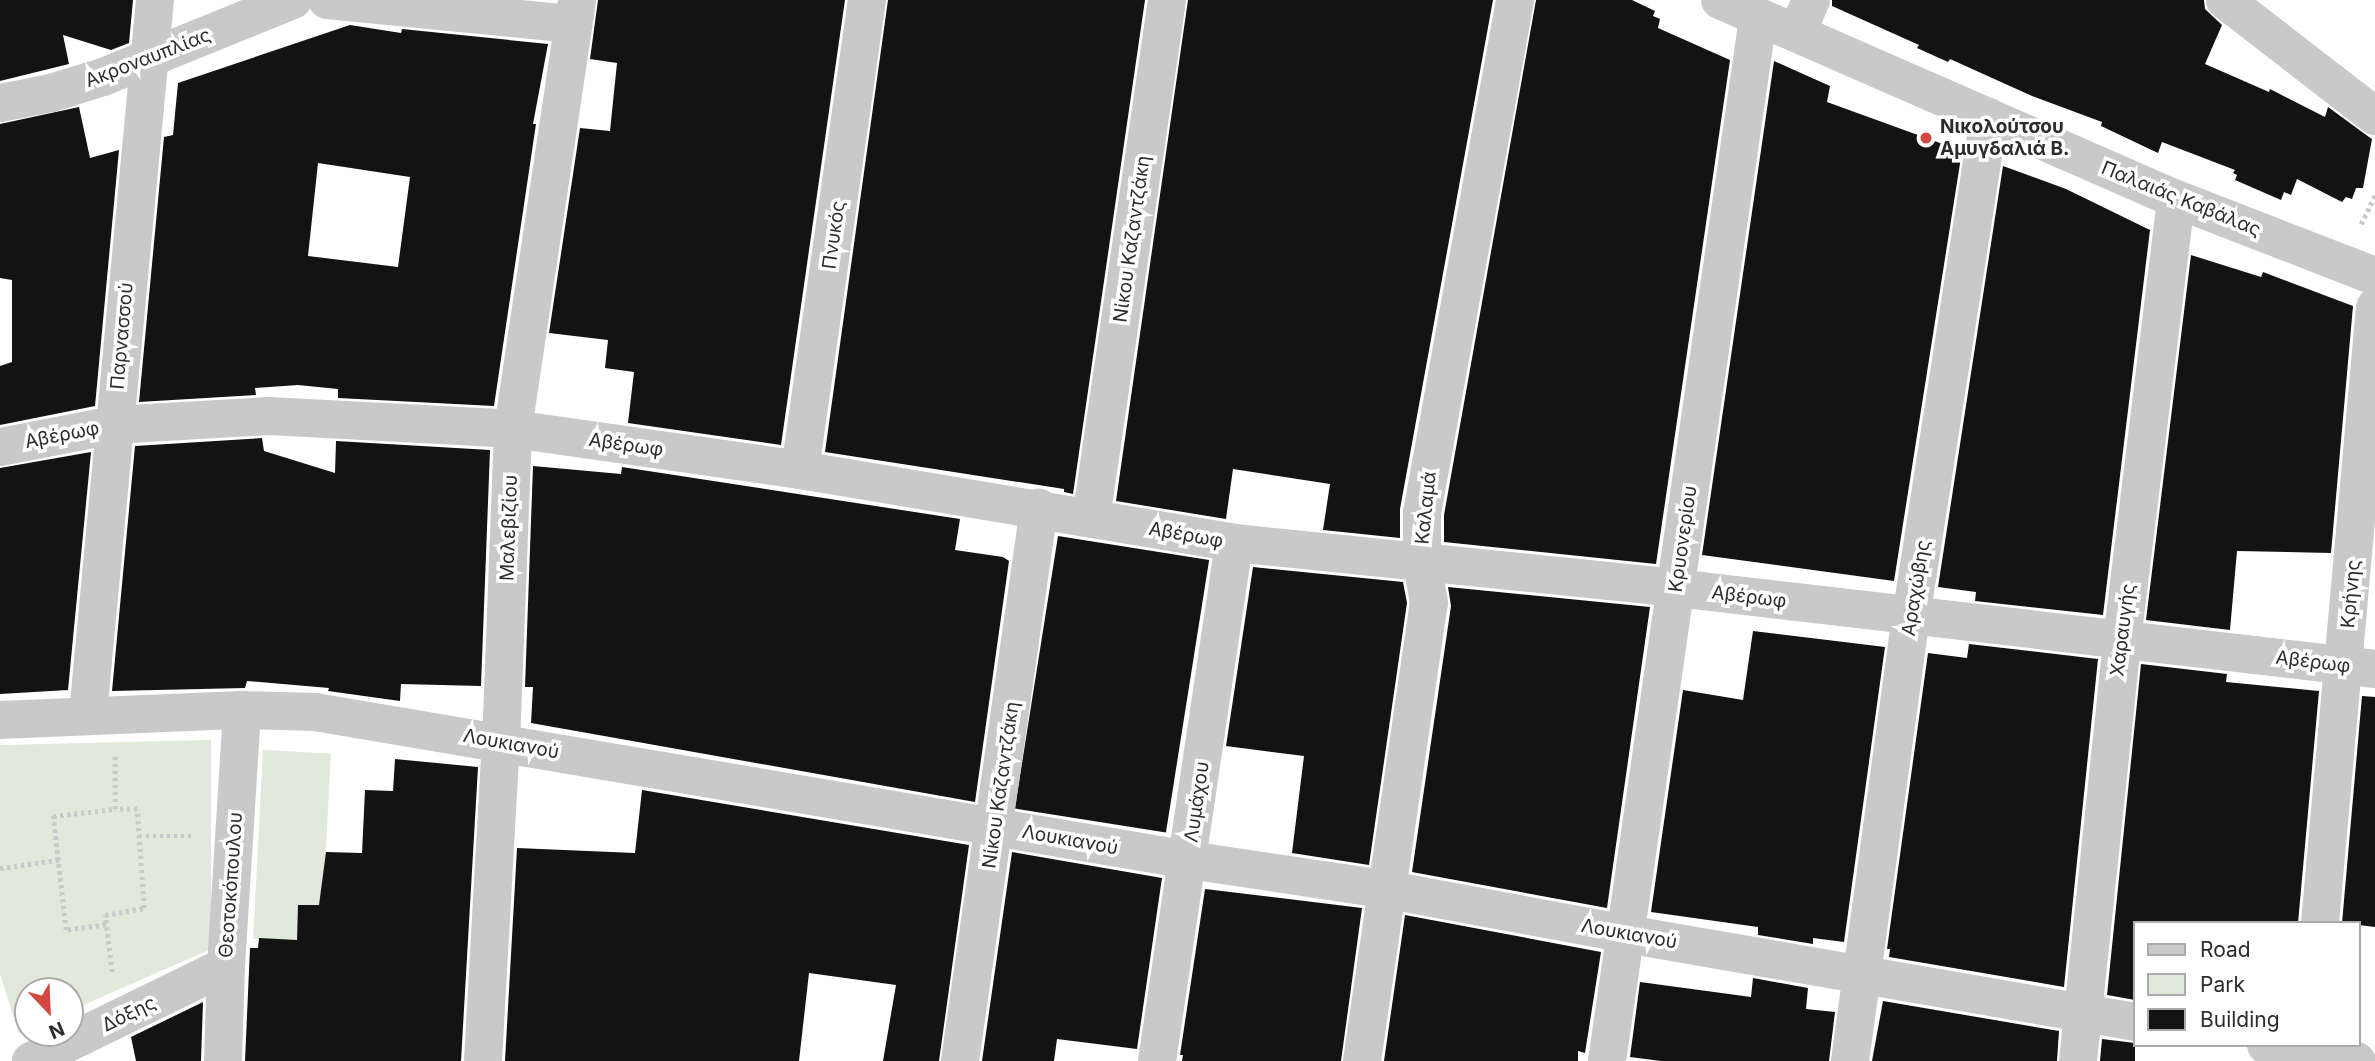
<!DOCTYPE html>
<meta charset="utf-8">
<style>
body{margin:0}
#map{position:relative;width:2375px;height:1061px;overflow:hidden;background:#fff;font-family:Inter,sans-serif}
div>[style]{position:absolute}
.green>*{inset:0;background:#e1e9db;transform-origin:0 0}
.building>*{inset:0;background:#131313;transform-origin:0 0}
.path>*{height:4.5px;margin-top:-2.25px;transform-origin:0;background:repeating-linear-gradient(90deg,#c9c9c9 0 3.5px,transparent 0 7px)}
.minor>*{height:38px;margin:-19px;padding:0 19px;transform-origin:19px;border-radius:19px;background:#c9c9c9}
.dots>*{width:19px;height:19px;translate:-50% -50%;box-sizing:border-box;border:4px solid #fff;border-radius:50%}
span{translate:-50% -50%;white-space:nowrap;text-align:center;line-height:1.15;-webkit-text-stroke:7px #fff;paint-order:stroke}
.street-label{font-size:19px;color:#2c2c2c}
.poi-label{font-size:19px;color:#2c2c2c;font-weight:700}
.left{translate:0 -50%;text-align:left}
.legend{position:absolute;left:2133px;top:921px;width:228px;height:126px;box-sizing:border-box;background:#fff;border:2px solid #ababab;margin:0;padding:9px 12px;list-style:none;font-size:21px;color:#2c2c2c}
.legend li{display:flex;align-items:center;gap:14px;height:35px}
.legend b{width:35px;border:2px solid #ababab}
.north{position:absolute;left:14px;top:977px;width:70px;height:70px;box-sizing:border-box;background:#fff;border:2px solid #ababab;border-radius:50%;rotate:157deg;font-size:19px;font-weight:700;line-height:28px;text-align:center;color:#2c2c2c}
.north::after{content:'';display:block;margin:auto;width:24px;height:32px;background:#d24840;clip-path:polygon(50% 0,100% 100%,50% 72%,0 100%)}
</style>
<div id="map">
<div class="green">
<div style="clip-path:polygon(211px 740px,211px 949px,70px 1011px,70px 991px,28px 991px,28px 1030px,19px 1034px,0 974px,0 745px)"></div>
<div style="left:263px;top:750px;width:68px;height:189px;rotate:3deg"></div>
</div>
<div class="building">
<div style="clip-path:polygon(0 0,133px 0,129px 43px,111px 50px,63px 35px,69px 64px,0 81px)"></div>
<div style="clip-path:polygon(598px 0,845px 0,781px 445px,628px 423px,634px 372px,605px 368px,608px 340px,549px 333px,580px 128px,610px 131px,617px 63px,590px 59px)"></div>
<div style="clip-path:polygon(888px 0,1145px 0,1073px 494px,1064px 492px,1064px 489px,825px 452px)"></div>
<div style="clip-path:polygon(1188px 0,1493px 0,1400px 509px,1400px 538px,1323px 530px,1330px 484px,1233px 469px,1226px 519px,1116px 501px)"></div>
<div style="clip-path:polygon(1536px 0,1632px 0,1655px 11px,1653px 16px,1660px 19px,1658px 28px,1730px 60px,1656px 564px,1444px 542px,1444px 515px)"></div>
<div style="clip-path:polygon(1832px 0,2204px 0,2205px 9px,2222px 25px,2205px 64px,2269px 92px,2270px 89px,2325px 117px,2328px 107px,2369px 137px,2372px 139px,2363px 188px,2356px 188px,2352px 199px,2346px 197px,2342px 202px,2297px 179px,2291px 195px,2284px 192px,2281px 200px,2235px 180px,2237px 175px,2233px 173px,2235px 170px,2162px 142px,2158px 153px,2101px 126px,2102px 122px,2032px 96px,1950px 59px,1948px 62px,1917px 48px,1919px 45px,1832px 6px)"></div>
<div style="clip-path:polygon(evenodd,350px 25px,401px 33px,402px 29px,548px 44px,533px 124px,536px 124px,494px 406px,338px 398px,338px 389px,298px 385px,255px 388px,256px 395px,139px 402px,164px 137px,173px 135px,178px 83px,350px 25px,318px 163px,410px 177px,398px 267px,308px 256px,318px 163px)"></div>
<div style="clip-path:polygon(1774px 61px,1830px 86px,1827px 102px,1962px 151px,1894px 581px,1702px 555px)"></div>
<div style="clip-path:polygon(79px 107px,90px 158px,119px 150px,95px 406px,0 425px,0 366px,12px 362px,12px 280px,0 278px,0 124px)"></div>
<div style="clip-path:polygon(2003px 166px,2066px 189px,2150px 230px,2103px 615px,1975px 601px,1976px 592px,1938px 587px)"></div>
<div style="clip-path:polygon(2191px 255px,2261px 277px,2263px 272px,2353px 306px,2331px 553px,2237px 551px,2230px 630px,2146px 620px)"></div>
<div style="clip-path:polygon(262px 438px,264px 451px,335px 473px,336px 441px,490px 450px,481px 686px,401px 684px,400px 701px,328px 691px,329px 688px,247px 681px,245px 688px,112px 691px,135px 446px)"></div>
<div style="clip-path:polygon(91px 452px,68px 690px,0 694px,0 468px)"></div>
<div style="clip-path:polygon(533px 466px,621px 474px,622px 467px,960px 519px,955px 550px,1003px 557px,1009px 561px,975px 802px,531px 723px,533px 687px,525px 687px)"></div>
<div style="left:1058px;top:536px;width:153px;height:276px;rotate:9deg"></div>
<div style="clip-path:polygon(1253px 567px,1403px 582px,1407px 603px,1369px 865px,1292px 853px,1304px 756px,1226px 746px)"></div>
<div style="clip-path:polygon(1448px 587px,1650px 607px,1607px 908px,1412px 872px,1451px 606px)"></div>
<div style="clip-path:polygon(1753px 631px,1885px 647px,1844px 942px,1813px 938px,1813px 944px,1758px 935px,1758px 927px,1651px 912px,1683px 690px,1743px 700px)"></div>
<div style="clip-path:polygon(1969px 644px,2098px 659px,2064px 987px,1889px 957px,1890px 949px,1887px 949px,1928px 653px,1967px 658px)"></div>
<div style="clip-path:polygon(2141px 664px,2227px 674px,2226px 682px,2319px 691px,2298px 923px,2135px 923px,2135px 1000px,2107px 995px)"></div>
<div style="clip-path:polygon(2362px 696px,2375px 697px,2375px 927px,2342px 923px)"></div>
<div style="clip-path:polygon(395px 759px,478px 767px,461px 1061px,245px 1061px,250px 948px,258px 948px,259px 938px,297px 940px,298px 905px,319px 905px,326px 852px,362px 853px,365px 790px,393px 791px)"></div>
<div style="clip-path:polygon(642px 790px,969px 845px,939px 1061px,883px 1061px,896px 985px,809px 973px,799px 1061px,505px 1061px,517px 848px,635px 853px)"></div>
<div style="clip-path:polygon(1012px 852px,1162px 878px,1137px 1049px,1057px 1039px,1054px 1061px,982px 1061px)"></div>
<div style="clip-path:polygon(1205px 889px,1362px 908px,1341px 1061px,1182px 1061px,1183px 1055px,1180px 1055px)"></div>
<div style="clip-path:polygon(1405px 915px,1601px 952px,1585px 1053px,1578px 1051px,1578px 1061px,1384px 1061px)"></div>
<div style="clip-path:polygon(1753px 978px,1808px 988px,1806px 1009px,1835px 1012px,1829px 1061px,1661px 1061px,1630px 1057px,1640px 982px,1751px 997px)"></div>
<div style="clip-path:polygon(1883px 1001px,2059px 1031px,2057px 1061px,1872px 1061px)"></div>
<div style="clip-path:polygon(203px 1002px,201px 1061px,136px 1061px,131px 1037px)"></div>
<div style="clip-path:polygon(2102px 1039px,2135px 1043px,2135px 1061px,2100px 1061px)"></div>
</div>
<div class="path">
<div style="left:2361px;top:224px;width:32px;rotate:-64deg"></div>
<div style="left:139px;top:836px;width:52px"></div>
<div style="left:0;top:868px;width:59px;rotate:-7.9deg"></div>
<div style="left:106px;top:925px;width:40px;rotate:172.9deg"></div>
<div style="left:66px;top:930px;width:115px;rotate:-96.5deg"></div>
<div style="left:53px;top:816px;width:62px;rotate:-6.4deg"></div>
<div style="left:112px;top:972px;width:57px;rotate:-97deg"></div>
<div style="left:105px;top:915px;width:40px;rotate:-10deg"></div>
<div style="left:144px;top:908px;width:99px;rotate:-94deg"></div>
<div style="left:137px;top:809px;width:22px;rotate:180deg"></div>
<div style="left:115px;top:809px;width:53px;rotate:-90deg"></div>
</div>
<div class="minor">
<div style="left:327px;top:0;width:247px;rotate:5.6deg"></div>
<div style="left:1720px;top:0;width:498px;rotate:23.6deg"></div>
<div style="left:2176px;top:199px;width:213px;rotate:21.2deg"></div>
<div style="left:2225px;top:0;width:190px;rotate:37.7deg"></div>
<div style="left:1797px;top:33px;width:36px;rotate:-67deg"></div>
<div style="left:0;top:103px;width:52px;rotate:-11.1deg"></div>
<div style="left:51px;top:93px;width:54px;rotate:-17.1deg"></div>
<div style="left:103px;top:77px;width:205px;rotate:-22.1deg"></div>
<div style="left:0;top:447px;width:115px;rotate:-11deg"></div>
<div style="left:113px;top:425px;width:156px;rotate:-3.3deg"></div>
<div style="left:269px;top:416px;width:244px;rotate:3deg"></div>
<div style="left:513px;top:429px;width:290px;rotate:8.1deg"></div>
<div style="left:800px;top:470px;width:440px;rotate:9.5deg"></div>
<div style="left:1234px;top:543px;width:444px;rotate:5.8deg"></div>
<div style="left:1676px;top:588px;width:704px;rotate:6.61deg"></div>
<div style="left:800px;top:470px;width:475px;rotate:-81.9deg"></div>
<div style="left:1091px;top:519px;width:525px;rotate:-81.67deg"></div>
<div style="left:88px;top:714px;width:717px;rotate:-84.64deg"></div>
<div style="left:0;top:720px;width:242px;rotate:-2.4deg"></div>
<div style="left:242px;top:710px;width:73px;rotate:1.6deg"></div>
<div style="left:315px;top:712px;width:886px;rotate:9.61deg"></div>
<div style="left:1189px;top:860px;width:202px;rotate:8.5deg"></div>
<div style="left:1389px;top:890px;width:241px;rotate:10.5deg"></div>
<div style="left:1626px;top:934px;width:517px;rotate:9.81deg"></div>
<div style="left:2320px;top:923px;width:618px;rotate:-84.9deg"></div>
<div style="left:2266px;top:1045px;width:92px;rotate:10deg"></div>
<div style="left:31px;top:1061px;width:217px;rotate:-26deg"></div>
<div style="left:223px;top:1061px;width:95px;rotate:-88.2deg"></div>
<div style="left:226px;top:966px;width:256px;rotate:-86.4deg"></div>
<div style="left:483px;top:1061px;width:319px;rotate:-86.8deg"></div>
<div style="left:501px;top:743px;width:314px;rotate:-87.8deg"></div>
<div style="left:513px;top:429px;width:434px;rotate:-81.5deg"></div>
<div style="left:960px;top:1061px;width:559px;rotate:-81.87deg"></div>
<div style="left:1157px;top:1061px;width:524px;rotate:-81.54deg"></div>
<div style="left:1362px;top:1061px;width:463px;rotate:-81.7deg"></div>
<div style="left:1429px;top:603px;width:42px;rotate:-99.7deg"></div>
<div style="left:1422px;top:562px;width:49px;rotate:-90deg"></div>
<div style="left:1422px;top:513px;width:521px;rotate:-79.72deg"></div>
<div style="left:1607px;top:1061px;width:1054px;rotate:-81.76deg"></div>
<div style="left:1850px;top:1061px;width:448px;rotate:-82.2deg"></div>
<div style="left:1911px;top:617px;width:506px;rotate:-81.13deg"></div>
<div style="left:2078px;top:1061px;width:423px;rotate:-84deg"></div>
<div style="left:2122px;top:640px;width:444px;rotate:-83deg"></div>
</div>
<div class="dots">
<div style="left:1926px;top:138px;background:#d24840"></div>
</div>
<div class="street-label">
<span style="left:148px;top:58px;rotate:-21deg">Ακροναυπλίας</span>
<span style="left:2181px;top:199px;rotate:22deg">Παλαιάς Καβάλας</span>
<span style="left:834px;top:235px;rotate:-82deg">Πνυκός</span>
<span style="left:1132px;top:239px;rotate:-82deg">Νίκου Καζαντζάκη</span>
<span style="left:122px;top:336px;rotate:-85deg">Παρνασσού</span>
<span style="left:62px;top:435px;rotate:-11deg">Αβέρωφ</span>
<span style="left:626px;top:445px;rotate:8deg">Αβέρωφ</span>
<span style="left:1426px;top:508px;rotate:-84deg">Καλαμά</span>
<span style="left:509px;top:528px;rotate:-88deg">Μαλεβιζίου</span>
<span style="left:1186px;top:535px;rotate:10deg">Αβέρωφ</span>
<span style="left:1683px;top:539px;rotate:-82deg">Κρυονερίου</span>
<span style="left:1916px;top:588px;rotate:-81deg">Αραχώβης</span>
<span style="left:2351px;top:594px;rotate:-85deg">Κρήνης</span>
<span style="left:1749px;top:597px;rotate:7deg">Αβέρωφ</span>
<span style="left:2123px;top:630px;rotate:-83deg">Χαραυγής</span>
<span style="left:2313px;top:662px;rotate:7deg">Αβέρωφ</span>
<span style="left:511px;top:744px;rotate:10deg">Λουκιανού</span>
<span style="left:1001px;top:785px;rotate:-82deg">Νίκου Καζαντζάκη</span>
<span style="left:1197px;top:802px;rotate:-82deg">Λυμάχου</span>
<span style="left:1070px;top:840px;rotate:10deg">Λουκιανού</span>
<span style="left:231px;top:885px;rotate:-86deg">Θεοτοκόπουλου</span>
<span style="left:1629px;top:934px;rotate:10deg">Λουκιανού</span>
<span style="left:129px;top:1014px;rotate:-26deg">Δόξης</span>
</div>
<div class="poi-label">
<span class="left" style="left:1940px;top:138px">Νικολούτσου<br>Αμυγδαλιά Β.</span>
</div>
<ul class="legend">
<li><b style="height:9px;background:#c9c9c9"></b>Road</li>
<li><b style="height:19px;background:#e1e9db"></b>Park</li>
<li><b style="height:19px;background:#131313"></b>Building</li>
</ul>
<div class="north">N</div>
</div>
